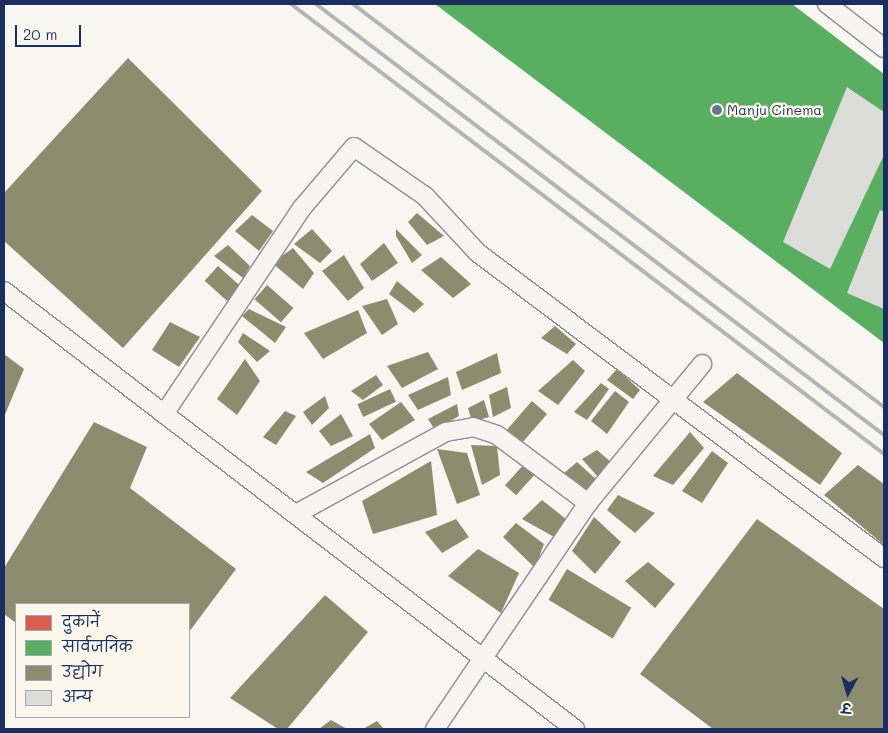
<!DOCTYPE html>
<meta charset="utf-8">
<style>
body{margin:0}
#map{position:relative;width:888px;height:733px;overflow:hidden;background:#f8f6f0;font-family:Mali,"Playpen Sans Deva",sans-serif}
div>[style]{position:absolute}
.shops>*{inset:0;background:#d6604d}
.public>*{inset:0;background:#5aae61}
.industry>*{inset:0;background:#8c8c6e;transform-origin:0 0}
.building>*{inset:0;background:#dcdcd9}
.roads{filter:drop-shadow(1px 0 #8b8e94) drop-shadow(-1px 0 #8b8e94) drop-shadow(0 1px #8b8e94) drop-shadow(0 -1px #8b8e94)}
.minor>*{height:18px;margin:-9px;padding:0 9px;transform-origin:9px;border-radius:9px;background:#f6f5f1}
.rail>*{height:4px;margin:-2px;padding:0 2px;transform-origin:2px;border-radius:2px;background:#b3b5b7}
.dots>*{width:14px;height:14px;translate:-50% -50%;box-sizing:border-box;border:2px solid #fbf7ec;border-radius:50%}
span{translate:-50% -50%;white-space:nowrap;text-align:center;line-height:1.15;-webkit-text-stroke:5px #fbf7ec;paint-order:stroke}
.poi-label{font-size:14px;color:#1b2f5e}
.left{translate:0 -50%;text-align:left}
.frame{position:absolute;inset:0;border:5px solid #1b2f5e;pointer-events:none}
.legend{position:absolute;left:15px;top:603px;width:175px;height:115px;box-sizing:border-box;background:#fbf7ec;border:1px solid #a1a7b3;margin:0;padding:6px 9px;list-style:none;font-size:15px;color:#1b2f5e}
.legend li{display:flex;align-items:center;gap:10px;height:25px}
.legend b{width:25px;border:1px solid #a1a7b3}
.north{position:absolute;left:823px;top:668px;width:50px;height:50px;-webkit-text-stroke:4px #fbf7ec;paint-order:stroke;rotate:186deg;font-size:14px;font-weight:700;line-height:20px;text-align:center;color:#1b2f5e}
.north::after{content:'';display:block;margin:auto;width:18px;height:22px;background:#1b2f5e;clip-path:polygon(50% 0,100% 100%,50% 72%,0 100%)}
.scale{position:absolute;left:15px;top:25px;width:66px;height:22px;box-sizing:border-box;border:2px solid #1b2f5e;border-top:0;padding-left:6px;font-size:15px;line-height:18px;white-space:nowrap;color:#1b2f5e;-webkit-text-stroke:4px #fbf7ec;paint-order:stroke}
</style>
<div id="map">
<div class="shops">
<div style="clip-path:polygon(485px 4px,625px 4px,615px 13px,633px 80px,622px 99px)"></div>
<div style="clip-path:polygon(732px 38px,805px 87px,766px 199px,686px 173px)"></div>
</div>
<div class="public">
<div style="clip-path:polygon(435px 4px,792px 4px,884px 74px,884px 343px)"></div>
</div>
<div class="industry">
<div style="clip-path:polygon(128px 58px,262px 191px,123px 348px,4px 241px,4px 193px)"></div>
<div style="clip-path:polygon(417px 213px,444px 236px,427px 245px,408px 222px)"></div>
<div style="clip-path:polygon(252px 215px,273px 231px,259px 251px,235px 231px)"></div>
<div style="clip-path:polygon(312px 229px,332px 251px,320px 263px,294px 244px)"></div>
<div style="clip-path:polygon(396px 229px,422px 255px,412px 263px,396px 236px)"></div>
<div style="clip-path:polygon(384px 243px,398px 263px,372px 281px,360px 264px)"></div>
<div style="clip-path:polygon(228px 245px,250px 266px,243px 278px,214px 256px)"></div>
<div style="clip-path:polygon(293px 248px,314px 273px,303px 289px,272px 263px)"></div>
<div style="clip-path:polygon(344px 255px,364px 288px,348px 301px,322px 271px)"></div>
<div style="clip-path:polygon(441px 257px,471px 284px,453px 298px,421px 270px)"></div>
<div style="left:218px;top:266px;width:31px;height:20px;rotate:42deg"></div>
<div style="clip-path:polygon(397px 281px,424px 304px,414px 313px,389px 294px)"></div>
<div style="left:267px;top:285px;width:35px;height:19px;rotate:41deg"></div>
<div style="clip-path:polygon(387px 299px,398px 324px,382px 335px,362px 306px)"></div>
<div style="clip-path:polygon(249px 309px,286px 327px,275px 343px,242px 316px)"></div>
<div style="clip-path:polygon(358px 310px,367px 333px,323px 359px,304px 333px)"></div>
<div style="clip-path:polygon(170px 322px,200px 337px,179px 367px,152px 350px)"></div>
<div style="clip-path:polygon(555px 326px,576px 344px,567px 354px,541px 338px)"></div>
<div style="clip-path:polygon(243px 333px,270px 351px,257px 362px,238px 342px)"></div>
<div style="clip-path:polygon(428px 352px,438px 369px,402px 388px,387px 366px)"></div>
<div style="clip-path:polygon(497px 353px,501px 373px,462px 390px,456px 372px)"></div>
<div style="clip-path:polygon(4px 354px,24px 369px,4px 417px)"></div>
<div style="clip-path:polygon(245px 359px,260px 381px,237px 415px,217px 399px)"></div>
<div style="clip-path:polygon(573px 360px,585px 371px,558px 405px,538px 391px)"></div>
<div style="clip-path:polygon(617px 369px,640px 390px,633px 399px,607px 380px)"></div>
<div style="clip-path:polygon(737px 373px,842px 453px,820px 485px,703px 402px)"></div>
<div style="clip-path:polygon(376px 375px,383px 385px,363px 400px,351px 391px)"></div>
<div style="clip-path:polygon(448px 377px,451px 395px,418px 410px,408px 395px)"></div>
<div style="clip-path:polygon(601px 383px,609px 389px,587px 420px,574px 412px)"></div>
<div style="clip-path:polygon(507px 387px,511px 408px,493px 417px,489px 395px)"></div>
<div style="left:390px;top:389px;width:14px;height:36px;rotate:65deg"></div>
<div style="clip-path:polygon(615px 391px,629px 402px,607px 434px,591px 421px)"></div>
<div style="clip-path:polygon(325px 396px,329px 408px,312px 425px,303px 412px)"></div>
<div style="clip-path:polygon(484px 400px,489px 417px,472px 422px,468px 408px)"></div>
<div style="left:532px;top:401px;width:20px;height:43px;rotate:41deg"></div>
<div style="clip-path:polygon(401px 402px,415px 420px,382px 440px,369px 424px)"></div>
<div style="clip-path:polygon(457px 404px,459px 416px,435px 430px,428px 419px)"></div>
<div style="clip-path:polygon(285px 411px,296px 416px,276px 445px,263px 437px)"></div>
<div style="clip-path:polygon(341px 414px,353px 436px,331px 446px,319px 431px)"></div>
<div style="clip-path:polygon(94px 422px,147px 447px,130px 488px,236px 569px,189px 632px,189px 604px,16px 604px,16px 623px,4px 614px,4px 568px)"></div>
<div style="clip-path:polygon(690px 432px,704px 448px,673px 485px,653px 476px)"></div>
<div style="clip-path:polygon(370px 434px,375px 448px,323px 483px,306px 472px)"></div>
<div style="clip-path:polygon(471px 445px,497px 446px,500px 475px,482px 485px)"></div>
<div style="clip-path:polygon(437px 449px,467px 453px,480px 495px,457px 504px)"></div>
<div style="clip-path:polygon(597px 450px,612px 463px,598px 477px,582px 459px)"></div>
<div style="clip-path:polygon(712px 451px,728px 463px,702px 503px,682px 491px)"></div>
<div style="clip-path:polygon(431px 461px,437px 515px,373px 534px,362px 501px)"></div>
<div style="clip-path:polygon(577px 462px,599px 482px,588px 493px,563px 474px)"></div>
<div style="left:525px;top:463px;width:15px;height:30px;rotate:42deg"></div>
<div style="clip-path:polygon(858px 465px,884px 484px,884px 545px,824px 495px)"></div>
<div style="clip-path:polygon(618px 495px,655px 513px,635px 533px,607px 510px)"></div>
<div style="clip-path:polygon(542px 500px,566px 519px,556px 538px,522px 519px)"></div>
<div style="clip-path:polygon(594px 517px,621px 542px,595px 574px,572px 551px)"></div>
<div style="clip-path:polygon(456px 519px,469px 537px,442px 553px,425px 532px)"></div>
<div style="clip-path:polygon(757px 519px,884px 609px,884px 729px,713px 729px,640px 674px)"></div>
<div style="clip-path:polygon(516px 523px,544px 544px,535px 568px,503px 537px)"></div>
<div style="clip-path:polygon(478px 549px,519px 573px,501px 613px,448px 576px)"></div>
<div style="clip-path:polygon(648px 562px,675px 584px,655px 608px,625px 581px)"></div>
<div style="left:567px;top:569px;width:75px;height:36px;rotate:31deg"></div>
<div style="clip-path:polygon(325px 595px,368px 632px,287px 729px,278px 729px,230px 698px)"></div>
<div style="clip-path:polygon(331px 720px,347px 729px,319px 729px)"></div>
<div style="clip-path:polygon(377px 721px,384px 729px,363px 729px)"></div>
</div>
<div class="building">
<div style="clip-path:polygon(847px 87px,884px 112px,884px 155px,830px 269px,783px 242px)"></div>
<div style="clip-path:polygon(880px 210px,884px 212px,884px 309px,847px 293px)"></div>
</div>
<div class="roads">
<div class="minor">
<div style="left:827px;top:4px;width:72px;rotate:37.7deg"></div>
<div style="left:4px;top:291px;width:720px;rotate:37.49deg"></div>
<div style="left:164px;top:414px;width:248px;rotate:-56.2deg"></div>
<div style="left:302px;top:208px;width:80px;rotate:-49.6deg"></div>
<div style="left:354px;top:147px;width:86px;rotate:34.6deg"></div>
<div style="left:425px;top:196px;width:78px;rotate:47.1deg"></div>
<div style="left:478px;top:253px;width:508px;rotate:36.92deg"></div>
<div style="left:296px;top:514px;width:171px;rotate:-28.7deg"></div>
<div style="left:446px;top:432px;width:27px;rotate:-10deg"></div>
<div style="left:473px;top:427px;width:25px;rotate:18deg"></div>
<div style="left:497px;top:435px;width:114px;rotate:36.8deg"></div>
<div style="left:435px;top:729px;width:273px;rotate:-55.9deg"></div>
<div style="left:588px;top:503px;width:180px;rotate:-50.6deg"></div>
</div>
</div>
<div class="rail">
<div style="left:291px;top:4px;width:744px;rotate:37.19deg"></div>
<div style="left:316px;top:4px;width:713px;rotate:37.19deg"></div>
<div style="left:353px;top:4px;width:667px;rotate:37.2deg"></div>
</div>
<div class="dots">
<div style="left:717px;top:110px;background:#687591"></div>
</div>
<div class="poi-label">
<span class="left" style="left:727px;top:110px">Manju Cinema</span>
</div>
<div class="frame"></div>
<ul class="legend">
<li><b style="height:14px;background:#d6604d"></b>दुकानें</li>
<li><b style="height:14px;background:#5aae61"></b>सार्वजनिक</li>
<li><b style="height:14px;background:#8c8c6e"></b>उद्योग</li>
<li><b style="height:14px;background:#dcdcd9"></b>अन्य</li>
</ul>
<div class="north">उ</div>
<div class="scale">20 m</div>
</div>
